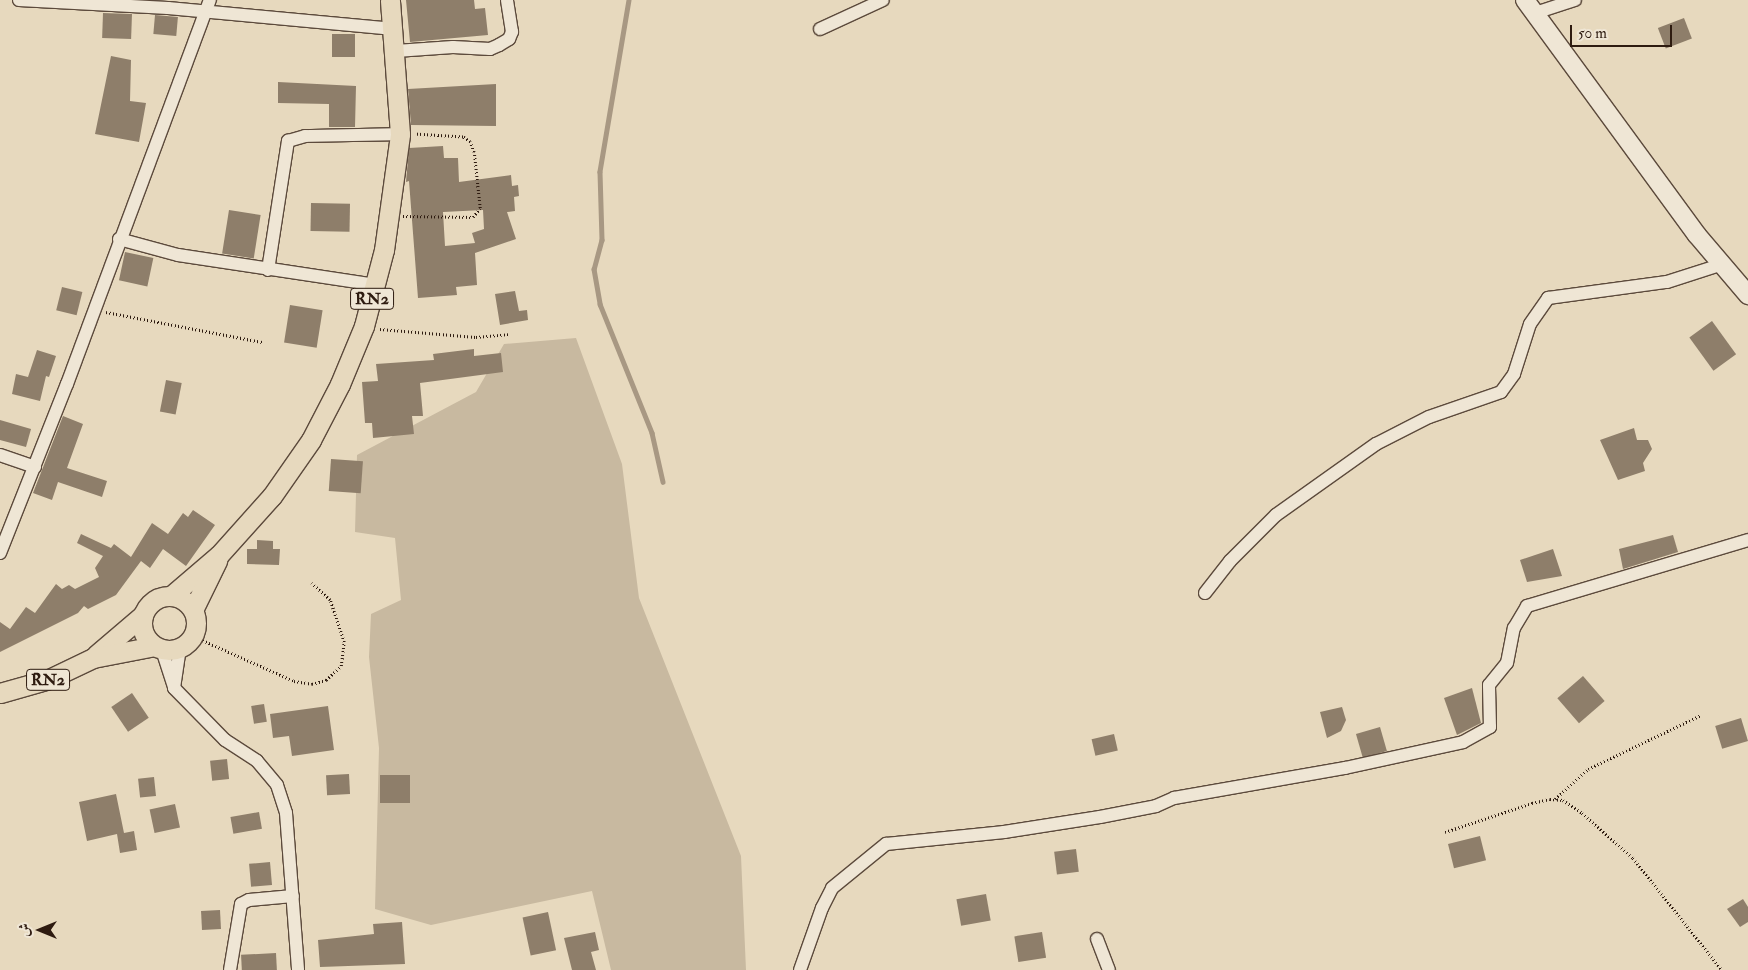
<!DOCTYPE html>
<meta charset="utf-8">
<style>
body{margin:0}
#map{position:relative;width:1748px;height:970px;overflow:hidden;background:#e7d9be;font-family:"IM FELL Double Pica",Amiri,serif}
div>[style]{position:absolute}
.green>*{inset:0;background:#c8b9a0}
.stream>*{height:4.5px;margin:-2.25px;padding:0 2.25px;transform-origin:2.25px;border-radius:2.25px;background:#a89883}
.building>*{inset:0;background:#8e7e6a;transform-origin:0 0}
.path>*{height:2.5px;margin-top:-1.25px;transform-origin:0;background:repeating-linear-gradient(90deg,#2e1b10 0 1px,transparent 0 3.5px)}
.roads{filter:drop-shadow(1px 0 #5c4a3c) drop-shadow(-1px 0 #5c4a3c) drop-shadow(0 1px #5c4a3c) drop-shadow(0 -1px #5c4a3c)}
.minor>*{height:12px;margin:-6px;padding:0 6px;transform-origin:6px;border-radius:6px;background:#efe6d5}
.secondary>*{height:18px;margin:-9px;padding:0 9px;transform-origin:9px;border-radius:9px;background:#efe6d5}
.primary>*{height:19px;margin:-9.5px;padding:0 9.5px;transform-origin:9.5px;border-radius:9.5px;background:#e7d9be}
.primary>.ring{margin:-9.5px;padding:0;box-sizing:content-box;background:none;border:19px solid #e7d9be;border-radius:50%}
span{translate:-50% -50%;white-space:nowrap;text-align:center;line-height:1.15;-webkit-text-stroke:5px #efe6d5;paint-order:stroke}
.shield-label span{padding:1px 4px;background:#efe6d5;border:1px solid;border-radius:4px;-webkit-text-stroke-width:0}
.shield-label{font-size:16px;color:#2e1b10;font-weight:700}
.north{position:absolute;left:15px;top:905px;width:50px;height:50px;-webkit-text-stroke:4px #efe6d5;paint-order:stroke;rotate:270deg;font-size:14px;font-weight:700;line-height:20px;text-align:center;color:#2e1b10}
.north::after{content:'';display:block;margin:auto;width:18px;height:22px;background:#2e1b10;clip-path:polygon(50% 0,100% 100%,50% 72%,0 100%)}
.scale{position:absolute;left:1570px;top:25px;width:102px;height:22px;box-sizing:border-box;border:2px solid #2e1b10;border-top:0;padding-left:6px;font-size:15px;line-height:18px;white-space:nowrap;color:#2e1b10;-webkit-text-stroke:4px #efe6d5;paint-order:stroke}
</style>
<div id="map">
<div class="green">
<div style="clip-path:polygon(576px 338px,622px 464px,639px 598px,741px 856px,746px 970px,611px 970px,592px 891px,431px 925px,375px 909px,379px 748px,369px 657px,371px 614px,401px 600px,395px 538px,355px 532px,357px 455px,476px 392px,504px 344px)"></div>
</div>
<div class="stream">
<div style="left:629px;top:0;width:174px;rotate:99.6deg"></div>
<div style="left:600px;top:172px;width:68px;rotate:88.3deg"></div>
<div style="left:602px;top:240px;width:30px;rotate:105deg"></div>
<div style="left:594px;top:269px;width:36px;rotate:80deg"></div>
<div style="left:600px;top:304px;width:139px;rotate:68deg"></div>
<div style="left:652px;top:433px;width:50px;rotate:77.3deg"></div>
</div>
<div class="building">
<div style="clip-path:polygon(406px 0,474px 0,475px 9px,485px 8px,488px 35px,410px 42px)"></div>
<div style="left:103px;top:13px;width:29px;height:25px;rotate:2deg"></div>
<div style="left:155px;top:15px;width:23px;height:19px;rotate:5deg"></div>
<div style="left:1684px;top:18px;width:22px;height:28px;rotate:69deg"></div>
<div style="left:332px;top:34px;width:23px;height:23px"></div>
<div style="clip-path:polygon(111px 56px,131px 60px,130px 101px,146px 103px,139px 142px,95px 134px)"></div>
<div style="clip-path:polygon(278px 82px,356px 86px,355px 127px,329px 127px,329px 104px,278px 103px)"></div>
<div style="clip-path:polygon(496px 84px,496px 126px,411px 125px,408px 89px)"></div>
<div style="clip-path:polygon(evenodd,443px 146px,444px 158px,458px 158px,459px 182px,511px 175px,512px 186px,518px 185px,519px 196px,514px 197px,515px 211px,507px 212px,516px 239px,475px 253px,477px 285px,456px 287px,457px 295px,418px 298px,409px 181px,406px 182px,409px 148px,443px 146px,483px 210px,484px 229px,472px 233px,475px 243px,445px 246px,443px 212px,483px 210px)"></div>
<div style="left:311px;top:203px;width:39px;height:28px;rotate:1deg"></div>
<div style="left:229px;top:210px;width:32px;height:44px;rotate:9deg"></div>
<div style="left:125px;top:252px;width:29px;height:29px;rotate:12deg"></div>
<div style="left:62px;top:287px;width:21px;height:24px;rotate:14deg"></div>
<div style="clip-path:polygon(515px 291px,519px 311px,527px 310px,528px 320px,500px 325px,495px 294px)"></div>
<div style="left:290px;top:305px;width:33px;height:38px;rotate:9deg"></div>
<div style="left:1712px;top:321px;width:41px;height:28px;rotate:54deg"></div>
<div style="clip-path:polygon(474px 349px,474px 356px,501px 353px,503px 372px,420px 383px,423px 416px,412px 416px,414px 434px,373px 438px,372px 423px,365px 423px,362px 382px,378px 381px,376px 364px,434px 360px,433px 354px)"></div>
<div style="clip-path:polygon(37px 350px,56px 356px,49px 377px,46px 376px,40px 401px,12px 394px,16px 374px,28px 377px)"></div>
<div style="left:166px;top:380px;width:16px;height:32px;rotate:11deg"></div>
<div style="clip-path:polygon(63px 416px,83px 424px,67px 468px,107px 481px,102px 497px,58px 482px,52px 500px,33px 493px)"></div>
<div style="clip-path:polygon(0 420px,31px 429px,26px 447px,0 440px)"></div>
<div style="clip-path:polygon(1634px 428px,1637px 440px,1648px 440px,1652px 449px,1643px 463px,1645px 471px,1618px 480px,1600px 440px)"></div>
<div style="left:331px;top:459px;width:32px;height:32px;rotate:4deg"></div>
<div style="clip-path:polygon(193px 510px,215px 525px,186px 566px,163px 549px,150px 568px,141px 561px,116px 595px,88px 609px,84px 606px,78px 613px,0 652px,0 622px,10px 629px,26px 607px,35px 613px,56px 584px,62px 589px,69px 585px,75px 589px,99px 577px,95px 568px,103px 556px,77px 543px,81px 534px,111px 548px,114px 544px,131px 557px,152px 523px,168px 534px,183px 513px,188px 517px)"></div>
<div style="clip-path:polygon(1673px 535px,1678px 552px,1623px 569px,1619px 549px)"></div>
<div style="clip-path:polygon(257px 540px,273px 541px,273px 549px,280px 549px,279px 565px,247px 564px,247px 549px,257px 549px)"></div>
<div style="clip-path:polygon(1553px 549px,1562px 576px,1527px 582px,1520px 560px)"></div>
<div style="left:1583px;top:676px;width:33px;height:34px;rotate:49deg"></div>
<div style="clip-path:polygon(1472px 688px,1481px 723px,1457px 735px,1444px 698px)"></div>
<div style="left:132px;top:693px;width:30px;height:25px;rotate:56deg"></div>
<div style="left:264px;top:704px;width:18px;height:13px;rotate:81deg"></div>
<div style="clip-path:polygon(328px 706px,334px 750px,292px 756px,289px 736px,273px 738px,270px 714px)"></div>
<div style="clip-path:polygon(1342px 707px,1346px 720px,1341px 731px,1327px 738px,1320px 712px)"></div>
<div style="left:1741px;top:718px;width:24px;height:27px;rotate:73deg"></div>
<div style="left:1380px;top:727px;width:25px;height:25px;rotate:74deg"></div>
<div style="left:1114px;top:734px;width:17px;height:23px;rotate:77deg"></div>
<div style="left:227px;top:759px;width:20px;height:17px;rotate:84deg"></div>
<div style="left:349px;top:774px;width:20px;height:23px;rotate:87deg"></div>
<div style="left:380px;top:775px;width:30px;height:28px"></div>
<div style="left:154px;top:777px;width:19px;height:16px;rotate:84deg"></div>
<div style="clip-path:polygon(116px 794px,124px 833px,134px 831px,137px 850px,120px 853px,117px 834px,87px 841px,79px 802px)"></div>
<div style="left:175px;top:804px;width:24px;height:26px;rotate:78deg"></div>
<div style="left:259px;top:812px;width:17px;height:29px;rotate:80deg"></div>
<div style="left:1480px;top:836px;width:25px;height:33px;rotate:76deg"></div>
<div style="left:1076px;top:849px;width:23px;height:22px;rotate:83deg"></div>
<div style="left:270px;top:862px;width:23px;height:21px;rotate:85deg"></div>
<div style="left:986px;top:894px;width:27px;height:30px;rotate:80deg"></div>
<div style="clip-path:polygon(1743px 899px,1748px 907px,1748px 922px,1740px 927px,1727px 909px)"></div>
<div style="left:220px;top:910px;width:19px;height:19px;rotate:87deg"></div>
<div style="left:548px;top:912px;width:39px;height:26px;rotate:78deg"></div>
<div style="clip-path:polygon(402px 922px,405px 964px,320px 967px,318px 940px,374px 934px,373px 924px)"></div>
<div style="clip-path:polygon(595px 932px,599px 950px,591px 952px,596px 970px,572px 970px,564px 938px)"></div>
<div style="left:1042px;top:932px;width:26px;height:28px;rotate:81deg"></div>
<div style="left:276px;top:953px;width:17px;height:35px;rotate:87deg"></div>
</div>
<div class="path">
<div style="left:403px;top:216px;width:70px;rotate:0.8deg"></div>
<div style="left:473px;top:217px;width:11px;rotate:-52deg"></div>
<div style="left:480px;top:208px;width:56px;rotate:-96.1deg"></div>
<div style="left:474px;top:152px;width:11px;rotate:-112deg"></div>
<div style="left:470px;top:142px;width:9px;rotate:-144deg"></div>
<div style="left:463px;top:137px;width:49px;rotate:-176.5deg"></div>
<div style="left:106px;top:312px;width:159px;rotate:10.9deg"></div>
<div style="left:380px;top:329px;width:96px;rotate:4.8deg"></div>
<div style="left:476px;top:337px;width:33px;rotate:-5deg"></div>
<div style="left:193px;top:636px;width:111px;rotate:24deg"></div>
<div style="left:294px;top:681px;width:18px;rotate:9deg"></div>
<div style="left:312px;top:684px;width:15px;rotate:-16deg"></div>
<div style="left:326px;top:680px;width:21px;rotate:-43deg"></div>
<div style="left:341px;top:666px;width:24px;rotate:-83deg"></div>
<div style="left:344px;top:642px;width:44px;rotate:-108.4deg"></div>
<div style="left:330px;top:600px;width:25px;rotate:-138deg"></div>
<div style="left:1555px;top:799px;width:45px;rotate:-42.3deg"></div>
<div style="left:1588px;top:769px;width:125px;rotate:-25.5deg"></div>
<div style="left:1445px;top:832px;width:92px;rotate:-18.4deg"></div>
<div style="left:1532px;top:803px;width:18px;rotate:-13deg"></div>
<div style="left:1550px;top:799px;width:13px;rotate:4deg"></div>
<div style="left:1563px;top:800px;width:23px;rotate:34deg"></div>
<div style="left:1582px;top:813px;width:68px;rotate:41.4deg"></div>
<div style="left:1633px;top:858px;width:143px;rotate:51.5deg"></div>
</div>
<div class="roads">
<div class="minor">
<div style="left:19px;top:0;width:149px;rotate:3.1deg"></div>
<div style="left:168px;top:8px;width:227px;rotate:5.3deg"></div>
<div style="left:1535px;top:13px;width:42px;rotate:-18deg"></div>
<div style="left:820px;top:29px;width:69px;rotate:-24.7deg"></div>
<div style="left:396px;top:51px;width:57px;rotate:-4deg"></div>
<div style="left:453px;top:47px;width:37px;rotate:3deg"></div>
<div style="left:490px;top:49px;width:10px;rotate:-24deg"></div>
<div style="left:499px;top:45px;width:12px;rotate:-31deg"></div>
<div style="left:509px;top:39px;width:8px;rotate:-67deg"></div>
<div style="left:512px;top:32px;width:32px;rotate:-99deg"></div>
<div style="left:119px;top:239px;width:61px;rotate:15.2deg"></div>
<div style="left:178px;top:255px;width:200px;rotate:8.6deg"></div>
<div style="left:268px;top:270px;width:131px;rotate:-81.2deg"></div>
<div style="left:288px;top:141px;width:18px;rotate:-16deg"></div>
<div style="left:305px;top:136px;width:95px;rotate:-1.2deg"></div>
<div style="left:0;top:455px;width:37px;rotate:19deg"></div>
<div style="left:0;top:553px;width:182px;rotate:-68.4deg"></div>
<div style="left:67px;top:384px;width:410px;rotate:-69.6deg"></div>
<div style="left:1205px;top:593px;width:41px;rotate:-52deg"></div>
<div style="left:1230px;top:561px;width:65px;rotate:-45deg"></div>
<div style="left:1276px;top:515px;width:123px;rotate:-35.4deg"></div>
<div style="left:1376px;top:444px;width:59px;rotate:-27deg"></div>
<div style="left:1429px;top:417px;width:76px;rotate:-19.1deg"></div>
<div style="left:1501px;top:392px;width:22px;rotate:-54deg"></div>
<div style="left:1514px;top:374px;width:52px;rotate:-72.3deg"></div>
<div style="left:1530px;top:324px;width:32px;rotate:-55deg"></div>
<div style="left:1548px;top:298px;width:120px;rotate:-7.7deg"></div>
<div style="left:1667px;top:282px;width:56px;rotate:-17.8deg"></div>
<div style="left:162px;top:650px;width:40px;rotate:72deg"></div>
<div style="left:174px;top:688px;width:73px;rotate:45.6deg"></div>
<div style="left:225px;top:740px;width:38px;rotate:33deg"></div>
<div style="left:257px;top:761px;width:31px;rotate:50deg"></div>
<div style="left:277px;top:785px;width:29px;rotate:72deg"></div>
<div style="left:286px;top:813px;width:157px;rotate:85.6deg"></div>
<div style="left:174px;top:688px;width:40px;rotate:-81.5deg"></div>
<div style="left:1097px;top:939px;width:33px;rotate:69deg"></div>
<div style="left:230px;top:970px;width:67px;rotate:-80.5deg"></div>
<div style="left:241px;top:904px;width:9px;rotate:-27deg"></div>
<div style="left:249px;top:900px;width:44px;rotate:-5.2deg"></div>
<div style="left:800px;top:970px;width:66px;rotate:-70.5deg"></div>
<div style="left:822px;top:908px;width:22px;rotate:-63deg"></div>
<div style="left:832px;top:888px;width:70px;rotate:-39.2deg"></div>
<div style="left:886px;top:844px;width:119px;rotate:-5.8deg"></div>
<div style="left:1004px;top:832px;width:97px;rotate:-8.9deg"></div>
<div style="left:1100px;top:817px;width:57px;rotate:-11.1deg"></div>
<div style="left:1156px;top:806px;width:20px;rotate:-24deg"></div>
<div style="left:1174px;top:798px;width:174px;rotate:-10deg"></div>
<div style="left:1345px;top:768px;width:121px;rotate:-12.4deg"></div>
<div style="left:1463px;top:742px;width:31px;rotate:-29deg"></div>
<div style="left:1490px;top:727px;width:42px;rotate:-91.4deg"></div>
<div style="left:1489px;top:685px;width:28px;rotate:-51deg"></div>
<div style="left:1507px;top:663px;width:36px;rotate:-79deg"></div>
<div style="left:1514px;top:628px;width:26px;rotate:-59deg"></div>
<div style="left:1527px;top:606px;width:231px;rotate:-16.6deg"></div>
</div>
<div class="secondary">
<div style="left:1525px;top:0;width:291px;rotate:53.8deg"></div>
<div style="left:1697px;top:235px;width:79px;rotate:49.6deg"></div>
</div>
<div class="primary">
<div class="ring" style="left:142px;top:596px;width:35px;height:35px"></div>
<div style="left:171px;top:596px;width:63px;rotate:-40.5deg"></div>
<div style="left:219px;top:555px;width:79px;rotate:-48.1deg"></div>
<div style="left:272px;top:496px;width:68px;rotate:-55.1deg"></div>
<div style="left:311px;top:440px;width:63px;rotate:-62.6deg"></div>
<div style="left:340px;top:384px;width:63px;rotate:-67.5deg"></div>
<div style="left:364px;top:326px;width:79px;rotate:-75.3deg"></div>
<div style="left:384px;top:250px;width:117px;rotate:-82.1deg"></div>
<div style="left:400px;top:134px;width:134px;rotate:-94.3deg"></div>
<div style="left:193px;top:610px;width:55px;rotate:-63.9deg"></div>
<div style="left:96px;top:655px;width:62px;rotate:-40.4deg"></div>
<div style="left:0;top:693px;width:51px;rotate:-15.9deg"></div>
<div style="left:49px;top:679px;width:49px;rotate:-25.5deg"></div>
<div style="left:93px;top:658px;width:62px;rotate:-11.1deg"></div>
</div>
</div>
<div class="shield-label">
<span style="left:372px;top:299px">RN2</span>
<span style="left:48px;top:680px">RN2</span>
</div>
<div class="north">ش</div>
<div class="scale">50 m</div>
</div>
